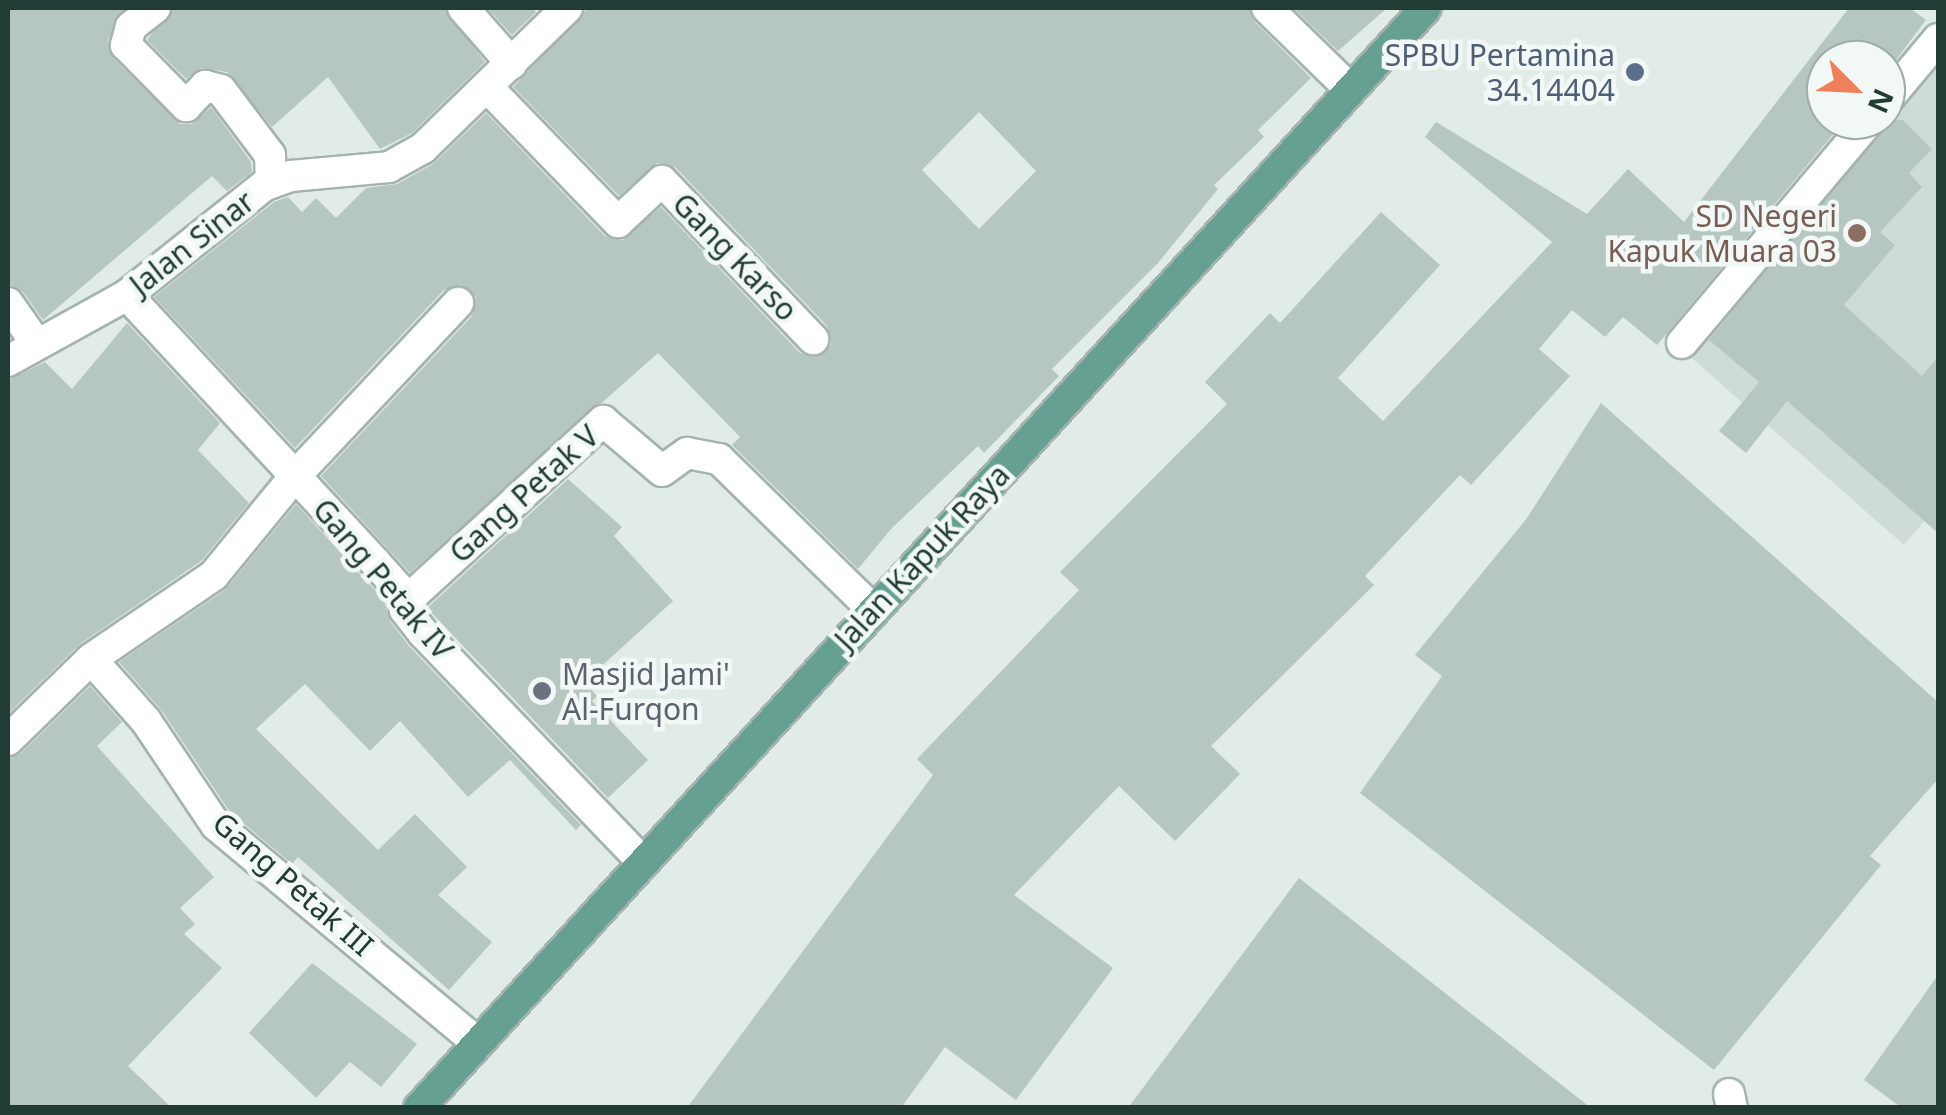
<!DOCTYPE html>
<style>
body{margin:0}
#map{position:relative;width:1946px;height:1115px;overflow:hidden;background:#e1ebe7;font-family:"Noto Sans",sans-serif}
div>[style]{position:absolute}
.built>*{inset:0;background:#cfdbd6}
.building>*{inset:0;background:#b6c6c0}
.roads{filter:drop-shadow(2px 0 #a4b3ae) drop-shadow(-2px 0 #a4b3ae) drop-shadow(0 2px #a4b3ae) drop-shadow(0 -2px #a4b3ae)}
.minor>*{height:30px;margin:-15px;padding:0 15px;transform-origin:15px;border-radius:15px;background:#fff}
.major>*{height:30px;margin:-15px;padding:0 15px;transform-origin:15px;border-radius:15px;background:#66a092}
.dots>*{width:28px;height:28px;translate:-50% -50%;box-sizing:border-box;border:5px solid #f1f8f5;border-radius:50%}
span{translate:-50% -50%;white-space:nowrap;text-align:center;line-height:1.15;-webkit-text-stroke:9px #f1f8f5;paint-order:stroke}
.service-label{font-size:30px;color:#4e5e75}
.right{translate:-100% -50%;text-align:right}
.education-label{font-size:30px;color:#785e54}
.street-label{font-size:30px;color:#213c35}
.worship-label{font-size:30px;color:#5b616d}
.left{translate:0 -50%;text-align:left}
.frame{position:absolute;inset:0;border:10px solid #213c35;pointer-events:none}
.north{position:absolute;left:1806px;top:40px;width:100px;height:100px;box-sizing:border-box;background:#f1f8f5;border:2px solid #9eada8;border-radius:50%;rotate:114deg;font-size:28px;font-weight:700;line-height:40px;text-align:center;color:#213c35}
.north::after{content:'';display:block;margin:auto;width:35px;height:45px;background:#f0805a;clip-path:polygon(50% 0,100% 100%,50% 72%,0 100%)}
</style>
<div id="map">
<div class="built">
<div style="clip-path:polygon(1938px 45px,1938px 505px,1904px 545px,1677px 345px,1873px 120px,1886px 120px,1886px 105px)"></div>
</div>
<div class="building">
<div style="clip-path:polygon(8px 8px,125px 8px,108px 40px,113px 58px,180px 124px,192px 124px,211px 107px,251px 162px,252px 172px,227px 191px,212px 176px,43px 320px,23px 292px,8px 284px)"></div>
<div style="clip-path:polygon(173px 8px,445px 8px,485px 62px,412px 133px,380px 149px,328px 77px,272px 127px,227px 72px,201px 68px,186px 79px,147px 40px)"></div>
<div style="clip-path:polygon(487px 8px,532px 8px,536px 12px,512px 35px)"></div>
<div style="clip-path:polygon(evenodd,588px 8px,1249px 8px,1254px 21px,1311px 78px,1258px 130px,1264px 137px,1214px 185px,1218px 189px,1158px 263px,1052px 369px,1059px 376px,984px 453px,978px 446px,891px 529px,858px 569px,732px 445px,740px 437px,658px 353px,410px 573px,321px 476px,472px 316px,476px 297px,461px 285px,444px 290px,295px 448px,154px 297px,274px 202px,288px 197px,302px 212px,316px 198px,336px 218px,366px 188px,397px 184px,433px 164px,486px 113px,605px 236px,623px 240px,661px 207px,800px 353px,816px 357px,831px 345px,827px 326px,675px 167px,657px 163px,619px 196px,513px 87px,588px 8px,979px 112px,1036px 171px,979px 229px,922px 170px,979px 112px)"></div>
<div style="clip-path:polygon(1293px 8px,1387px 8px,1338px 51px)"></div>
<div style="clip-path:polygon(1849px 8px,1910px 8px,1926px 20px,1896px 60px,1826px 60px,1826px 120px,1845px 120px,1657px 345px,1623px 317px,1605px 337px,1572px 310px,1539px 349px,1570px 376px,1471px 485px,1460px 475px,1365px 576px,1374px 585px,1211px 746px,1240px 774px,1175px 841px,1119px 786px,1014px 895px,1113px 968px,1016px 1100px,945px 1047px,901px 1108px,687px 1108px,933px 775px,917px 759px,1079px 590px,1060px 572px,1227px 404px,1205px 382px,1270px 313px,1280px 323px,1381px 212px,1440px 265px,1338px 378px,1383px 421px,1552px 242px,1425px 137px,1436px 122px,1587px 214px,1628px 169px,1684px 222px)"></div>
<div style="clip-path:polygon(1888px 120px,1903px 120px,1932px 149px,1909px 173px,1922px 187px,1880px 232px,1895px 245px,1844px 305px,1922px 376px,1938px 357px,1938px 533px,1787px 401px,1746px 453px,1719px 431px,1759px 382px,1709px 340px)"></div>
<div style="clip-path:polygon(127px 323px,220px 423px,198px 450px,249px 503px,201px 561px,80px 644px,8px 714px,8px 380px,45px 362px,72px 389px)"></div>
<div style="clip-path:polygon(1601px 403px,1938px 702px,1938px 779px,1870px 856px,1881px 865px,1714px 1070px,1360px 793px,1442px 676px,1415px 655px,1527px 518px)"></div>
<div style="clip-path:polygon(568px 479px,622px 527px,614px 536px,673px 601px,584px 682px,597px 696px,592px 701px,648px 760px,608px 798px,427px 608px)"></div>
<div style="clip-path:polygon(296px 504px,384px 600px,390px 621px,409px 646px,581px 825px,576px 830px,510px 760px,468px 797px,400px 721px,370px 751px,305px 684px,256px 729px,378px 850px,415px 814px,467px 867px,438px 895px,492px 942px,449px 990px,298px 857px,292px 864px,230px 812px,162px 711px,119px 662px,225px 590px)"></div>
<div style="clip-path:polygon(90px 686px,122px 722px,97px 746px,214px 877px,180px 908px,195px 924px,184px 934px,222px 968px,128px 1066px,172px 1108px,8px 1108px,8px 758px,21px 753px)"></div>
<div style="clip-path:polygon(1299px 878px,1591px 1108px,1128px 1108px)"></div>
<div style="clip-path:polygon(312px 963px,417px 1044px,381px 1087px,350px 1062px,316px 1098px,249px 1033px)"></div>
<div style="clip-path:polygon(1938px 975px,1938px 1108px,1902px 1108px,1864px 1080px)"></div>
</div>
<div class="roads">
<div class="minor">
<div style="left:155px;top:8px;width:31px;rotate:142deg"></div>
<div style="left:131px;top:27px;width:19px;rotate:106deg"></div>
<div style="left:126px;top:45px;width:86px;rotate:45.5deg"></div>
<div style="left:186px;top:106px;width:28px;rotate:-46deg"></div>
<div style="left:205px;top:86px;width:16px;rotate:14deg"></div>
<div style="left:221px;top:90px;width:81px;rotate:53deg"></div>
<div style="left:270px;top:155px;width:28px;rotate:88deg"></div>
<div style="left:463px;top:8px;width:74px;rotate:48.8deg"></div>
<div style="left:1267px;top:8px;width:116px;rotate:44.3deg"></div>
<div style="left:488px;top:88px;width:187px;rotate:45.9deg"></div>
<div style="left:618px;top:222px;width:60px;rotate:-43deg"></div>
<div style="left:662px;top:181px;width:219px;rotate:46.3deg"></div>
<div style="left:1886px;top:101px;width:81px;rotate:-50deg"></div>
<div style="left:127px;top:295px;width:364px;rotate:47.1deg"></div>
<div style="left:375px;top:562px;width:40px;rotate:48deg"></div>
<div style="left:402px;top:592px;width:18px;rotate:81deg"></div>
<div style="left:405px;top:610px;width:29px;rotate:52deg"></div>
<div style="left:423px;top:633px;width:315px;rotate:46.2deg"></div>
<div style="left:8px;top:303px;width:49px;rotate:55deg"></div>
<div style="left:1682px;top:343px;width:292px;rotate:-49.9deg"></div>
<div style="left:8px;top:361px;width:136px;rotate:-29deg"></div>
<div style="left:127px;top:295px;width:176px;rotate:-38.6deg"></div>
<div style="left:265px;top:185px;width:28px;rotate:-19deg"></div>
<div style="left:291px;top:176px;width:98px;rotate:-5.2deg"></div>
<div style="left:389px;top:167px;width:39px;rotate:-29deg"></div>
<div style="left:423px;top:148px;width:201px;rotate:-44.2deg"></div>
<div style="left:402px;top:592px;width:11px;rotate:15deg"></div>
<div style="left:413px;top:595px;width:258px;rotate:-42.5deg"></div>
<div style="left:603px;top:421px;width:77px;rotate:40.3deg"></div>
<div style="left:662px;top:471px;width:31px;rotate:-36deg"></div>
<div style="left:687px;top:453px;width:33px;rotate:11deg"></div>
<div style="left:719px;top:459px;width:216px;rotate:44.4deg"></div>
<div style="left:91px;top:659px;width:83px;rotate:48.4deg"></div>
<div style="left:146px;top:721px;width:125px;rotate:56.1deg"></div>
<div style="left:216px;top:825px;width:341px;rotate:39.8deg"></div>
<div style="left:8px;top:740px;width:116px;rotate:-44.3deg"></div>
<div style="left:91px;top:659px;width:149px;rotate:-34.3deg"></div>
<div style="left:214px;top:575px;width:128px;rotate:-50.7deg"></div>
<div style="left:295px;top:476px;width:238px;rotate:-46.7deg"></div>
<div style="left:1729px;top:1094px;width:14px;rotate:78deg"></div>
</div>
<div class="major">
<div style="left:419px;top:1108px;width:1491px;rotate:-47.53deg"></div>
</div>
</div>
<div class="dots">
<div style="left:1635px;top:72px;background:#5c6f8a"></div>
<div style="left:1857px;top:233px;background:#8d6e63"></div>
<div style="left:542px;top:691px;background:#6b7280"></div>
</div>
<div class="service-label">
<span class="right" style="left:1615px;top:72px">SPBU Pertamina<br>34.14404</span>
</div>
<div class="education-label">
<span class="right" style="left:1837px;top:233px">SD Negeri<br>Kapuk Muara 03</span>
</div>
<div class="street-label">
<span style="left:192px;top:243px;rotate:-38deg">Jalan Sinar</span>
<span style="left:735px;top:257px;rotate:46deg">Gang Karso</span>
<span style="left:524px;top:494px;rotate:-42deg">Gang Petak V</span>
<span style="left:922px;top:557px;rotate:-47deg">Jalan Kapuk Raya</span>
<span style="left:383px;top:579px;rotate:50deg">Gang Petak IV</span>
<span style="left:293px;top:884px;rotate:41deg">Gang Petak III</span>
</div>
<div class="worship-label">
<span class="left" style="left:562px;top:691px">Masjid Jami'<br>Al-Furqon</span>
</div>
<div class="frame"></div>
<div class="north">N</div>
</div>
